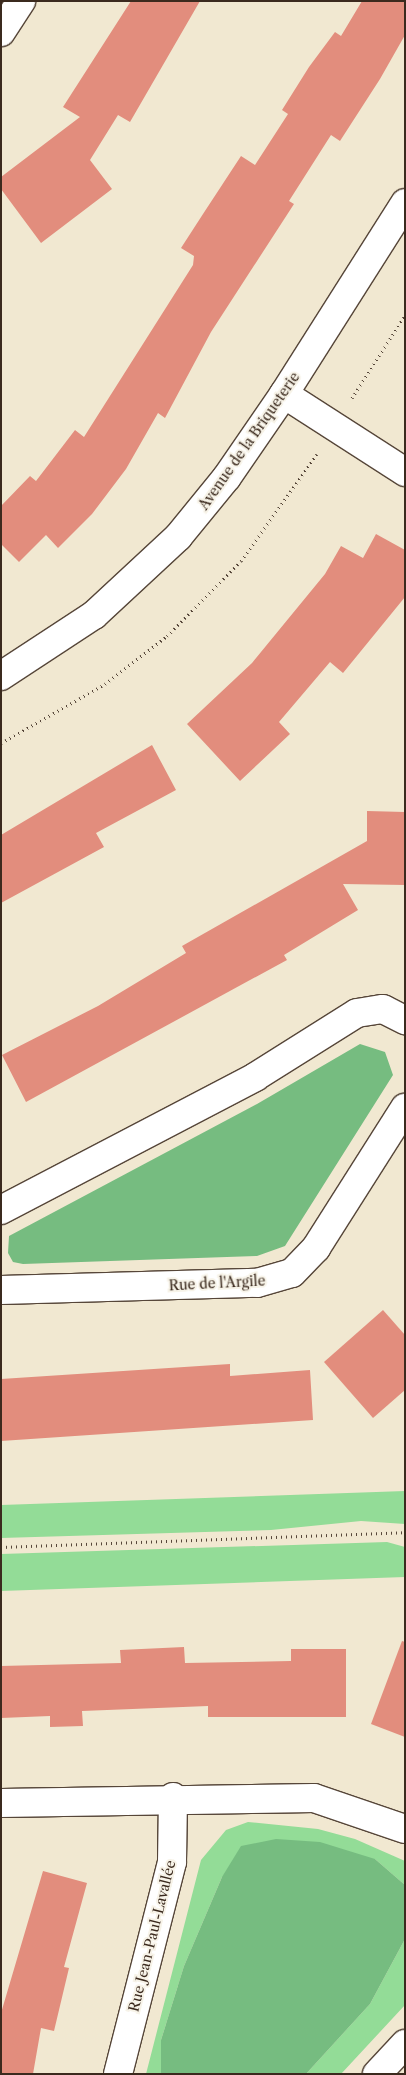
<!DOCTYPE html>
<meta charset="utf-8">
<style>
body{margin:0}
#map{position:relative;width:406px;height:2075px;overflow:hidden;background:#f1e8d1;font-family:"Libre Caslon Text",serif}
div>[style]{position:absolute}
.green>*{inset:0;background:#93dc97}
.forest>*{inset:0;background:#76bc80}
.building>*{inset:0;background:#e28d7d}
.path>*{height:3px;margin-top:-1.5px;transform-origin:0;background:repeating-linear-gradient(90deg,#564639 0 1px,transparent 0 5px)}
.roads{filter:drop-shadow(1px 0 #564639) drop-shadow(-1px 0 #564639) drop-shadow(0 1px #564639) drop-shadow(0 -1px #564639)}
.street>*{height:28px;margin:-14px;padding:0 14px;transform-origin:14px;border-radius:14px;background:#fff}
span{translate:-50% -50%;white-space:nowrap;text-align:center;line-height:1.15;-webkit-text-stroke:4px #f7f3e8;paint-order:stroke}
.street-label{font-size:14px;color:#3b2a1e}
.frame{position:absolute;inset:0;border:2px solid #3b2a1e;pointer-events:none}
</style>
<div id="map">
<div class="green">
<div style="clip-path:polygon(405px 1491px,405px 1524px,361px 1521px,271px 1530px,1px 1538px,1px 1505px)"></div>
<div style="clip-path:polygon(387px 1542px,405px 1547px,405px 1577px,1px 1591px,1px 1554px)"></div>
<div style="clip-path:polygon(248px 1822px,318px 1829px,355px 1839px,405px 1861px,405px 1885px,375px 1859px,222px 1877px,184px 1966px,161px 2040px,161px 2074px,146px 2074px,201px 1860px,226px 1830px)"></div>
<div style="clip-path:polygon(405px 1939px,405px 2005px,341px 2074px,306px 2074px,370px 2004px)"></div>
</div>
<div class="forest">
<div style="clip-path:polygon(360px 1044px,385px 1052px,393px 1075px,285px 1246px,257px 1256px,23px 1264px,13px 1262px,8px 1253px,9px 1236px,257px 1104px)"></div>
<div style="clip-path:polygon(276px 1839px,320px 1842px,375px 1859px,405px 1885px,405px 1939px,370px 2004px,306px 2074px,161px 2074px,161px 2040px,184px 1966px,222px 1877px,241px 1846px)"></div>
</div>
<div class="building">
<div style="clip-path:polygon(131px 1px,200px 1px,130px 122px,118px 115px,90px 160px,112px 189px,41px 243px,1px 189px,1px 177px,80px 117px,63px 107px)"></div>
<div style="clip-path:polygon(362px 1px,405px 1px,405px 35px,380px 79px,340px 141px,331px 135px,289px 201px,294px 204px,211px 332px,165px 418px,158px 413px,126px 469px,92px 514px,58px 548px,46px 535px,19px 562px,1px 544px,1px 506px,30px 476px,36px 481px,75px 430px,84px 437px,193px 265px,194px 256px,181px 248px,203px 214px,241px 156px,255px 165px,288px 114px,282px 110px,309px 67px,335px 32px,341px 36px)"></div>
<div style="clip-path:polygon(376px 534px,405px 550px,405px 597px,343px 673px,330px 662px,279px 722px,290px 734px,240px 781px,187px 724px,252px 663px,325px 574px,341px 546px,363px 558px)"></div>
<div style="clip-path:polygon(152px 745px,176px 790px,96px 833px,104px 847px,1px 903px,1px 835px)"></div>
<div style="clip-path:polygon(367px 811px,405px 812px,405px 885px,343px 884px,358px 910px,284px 955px,287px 960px,26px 1102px,2px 1055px,98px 1006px,186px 953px,182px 946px,367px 841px)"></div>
<div style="clip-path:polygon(383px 1310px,405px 1335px,405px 1390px,373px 1418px,324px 1362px)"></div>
<div style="clip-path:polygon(230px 1364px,230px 1376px,310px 1370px,313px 1420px,1px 1441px,1px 1379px)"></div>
<div style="clip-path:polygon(402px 1641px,405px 1642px,405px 1737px,371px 1724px)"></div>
<div style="clip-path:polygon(184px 1647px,185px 1663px,291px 1661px,291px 1649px,346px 1649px,346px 1717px,208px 1717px,208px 1706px,82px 1711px,83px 1726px,50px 1727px,50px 1716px,1px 1718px,1px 1666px,121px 1663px,120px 1650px)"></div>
<div style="clip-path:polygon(43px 1871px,87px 1883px,64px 1967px,69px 1968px,54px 2031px,41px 2028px,33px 2074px,1px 2074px,1px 2013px)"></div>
</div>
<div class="path">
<div style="left:352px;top:398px;width:98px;rotate:-57.4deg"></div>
<div style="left:1px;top:743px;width:120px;rotate:-29.6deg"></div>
<div style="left:105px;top:684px;width:78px;rotate:-37.7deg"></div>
<div style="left:167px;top:636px;width:105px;rotate:-45.4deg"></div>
<div style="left:241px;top:561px;width:131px;rotate:-54.6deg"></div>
<div style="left:1px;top:1547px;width:404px;rotate:-2.1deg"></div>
</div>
<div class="roads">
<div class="street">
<div style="left:1px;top:32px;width:37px;rotate:-57deg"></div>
<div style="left:284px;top:394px;width:144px;rotate:32.8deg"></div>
<div style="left:1px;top:676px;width:111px;rotate:-33.3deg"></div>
<div style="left:94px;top:615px;width:115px;rotate:-42.9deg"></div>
<div style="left:178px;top:537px;width:77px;rotate:-50.8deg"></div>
<div style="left:227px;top:477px;width:101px;rotate:-55.5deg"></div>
<div style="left:284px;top:394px;width:226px;rotate:-57.6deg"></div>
<div style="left:1px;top:1210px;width:287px;rotate:-27.6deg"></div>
<div style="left:255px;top:1077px;width:120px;rotate:-32.1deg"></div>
<div style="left:357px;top:1013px;width:26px;rotate:-9deg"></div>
<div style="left:383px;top:1009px;width:25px;rotate:27deg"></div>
<div style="left:1px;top:1290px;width:256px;rotate:-1.6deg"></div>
<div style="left:257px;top:1283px;width:36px;rotate:-16deg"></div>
<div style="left:292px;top:1273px;width:35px;rotate:-46deg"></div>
<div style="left:316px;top:1248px;width:166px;rotate:-57.6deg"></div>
<div style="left:1px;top:1803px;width:313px;rotate:-0.9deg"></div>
<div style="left:314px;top:1798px;width:96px;rotate:18.8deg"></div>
<div style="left:118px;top:2074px;width:219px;rotate:-75.7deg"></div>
<div style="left:172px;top:1862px;width:65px;rotate:-89.1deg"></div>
<div style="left:377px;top:2074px;width:41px;rotate:-47deg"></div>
</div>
</div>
<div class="street-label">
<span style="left:249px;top:441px;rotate:-55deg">Avenue de la Briqueterie</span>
<span style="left:217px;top:1283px;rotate:-3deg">Rue de l'Argile</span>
<span style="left:152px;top:1936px;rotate:-76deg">Rue Jean-Paul-Lavallée</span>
</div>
<div class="frame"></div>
</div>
